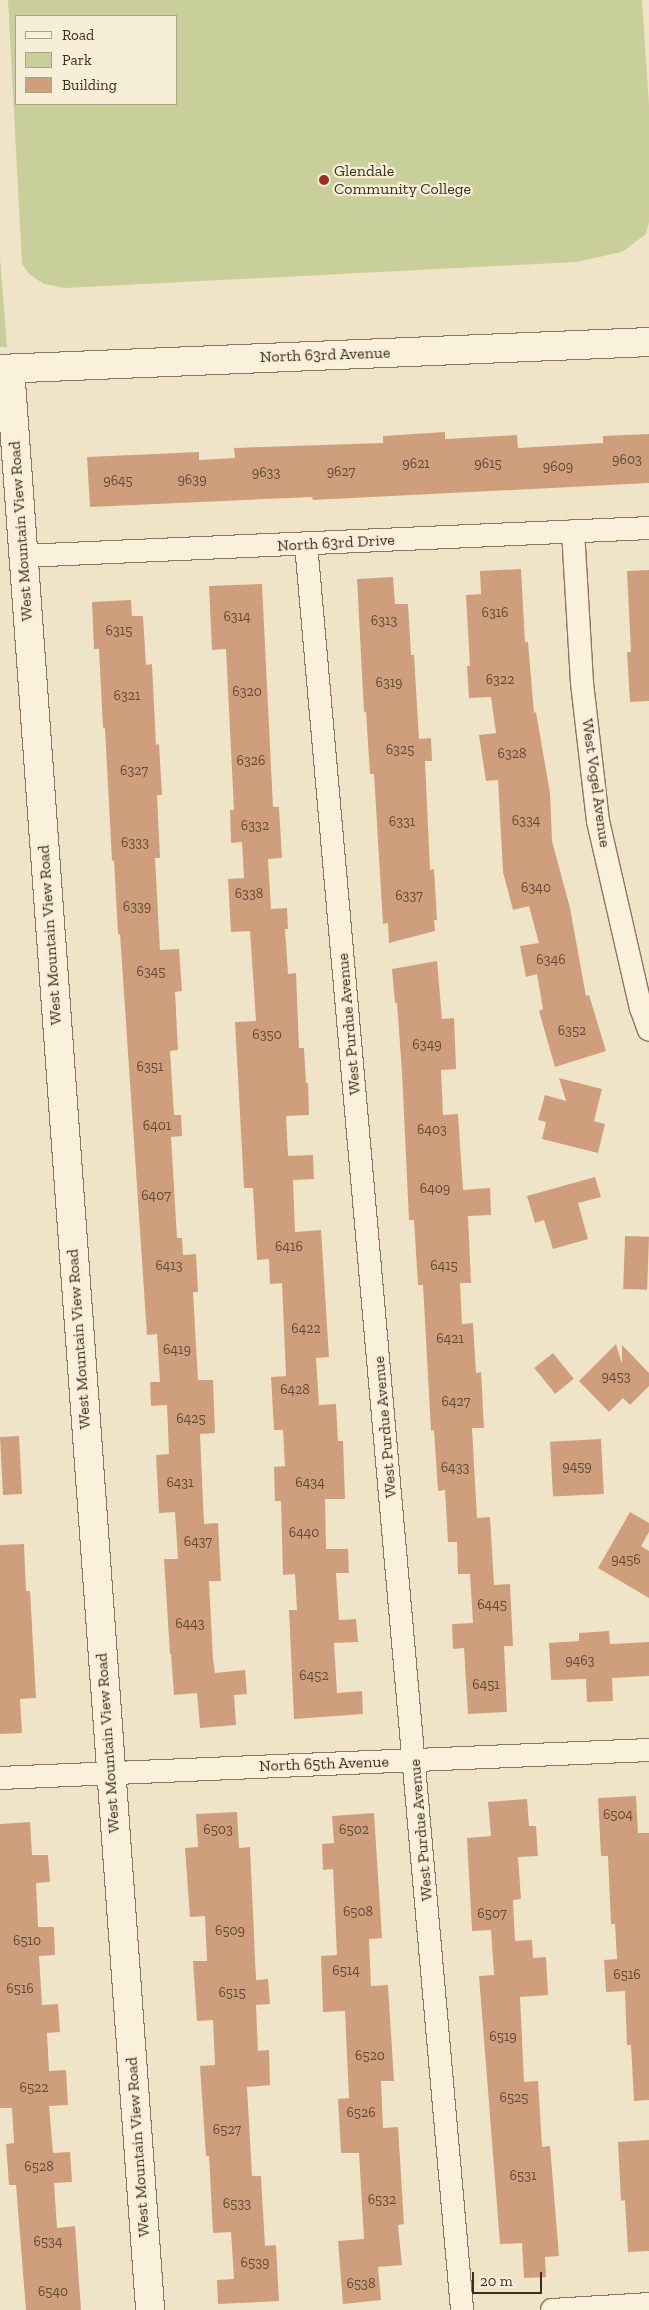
<!DOCTYPE html>
<style>
body{margin:0}
#map{position:relative;width:649px;height:2310px;overflow:hidden;background:#f0e4c8;font-family:"Zilla Slab",serif}
div>[style]{position:absolute}
.green>*{inset:0;background:#c9cf9b}
.building>*{inset:0;background:#cf9f7d;transform-origin:0 0}
.roads{filter:drop-shadow(1px 0 #8d765c) drop-shadow(-1px 0 #8d765c) drop-shadow(0 1px #8d765c) drop-shadow(0 -1px #8d765c)}
.street>*{height:22px;margin:-11px;padding:0 11px;transform-origin:11px;border-radius:11px;background:#faf1dc}
.secondary>*{height:28px;margin:-14px;padding:0 14px;transform-origin:14px;border-radius:14px;background:#faf1dc}
.dots>*{width:14px;height:14px;translate:-50% -50%;box-sizing:border-box;border:2px solid #f7eed8;border-radius:50%}
span{translate:-50% -50%;white-space:nowrap;text-align:center;line-height:1.15;-webkit-text-stroke:4.5px #f7eed8;paint-order:stroke}
.number-label{font-size:14px;color:#624a37}
.number-label span{-webkit-text-stroke-width:0}
.poi-label{font-size:16px;color:#3d2e20}
.left{translate:0 -50%;text-align:left}
.street-label{font-size:16px;color:#3d2e20}
.legend{position:absolute;left:15px;top:15px;width:162px;height:90px;box-sizing:border-box;background:#f7eed8;border:1px solid #ada18e;margin:0;padding:6px 9px;list-style:none;font-size:15px;color:#3d2e20}
.legend li{display:flex;align-items:center;gap:10px;height:25px}
.legend b{width:25px;border:1px solid #ada18e}
.scale{position:absolute;left:472px;top:2272px;width:70px;height:22px;box-sizing:border-box;border:2px solid #3d2e20;border-top:0;padding-left:6px;font-size:15px;line-height:18px;white-space:nowrap;color:#3d2e20;-webkit-text-stroke:4px #f7eed8;paint-order:stroke}
</style>
<div id="map">
<div class="green">
<div style="clip-path:polygon(evenodd,8px 0,642px 0,649px 105px,649px 222px,646px 234px,622px 252px,576px 262px,65px 288px,44px 284px,30px 275px,22px 264px,8px 0,176px 16px,176px 104px,16px 104px,16px 16px,176px 16px)"></div>
<div style="clip-path:polygon(0 257px,7px 347px,0 347px)"></div>
</div>
<div class="building">
<div style="clip-path:polygon(445px 432px,445px 439px,517px 435px,518px 448px,603px 443px,603px 436px,649px 434px,649px 483px,313px 500px,312px 497px,90px 507px,87px 457px,199px 452px,199px 460px,235px 458px,234px 448px,383px 443px,383px 436px)"></div>
<div style="clip-path:polygon(521px 569px,525px 642px,528px 642px,534px 713px,536px 712px,550px 793px,552px 841px,570px 908px,586px 996px,589px 995px,606px 1051px,555px 1067px,539px 1011px,543px 1009px,537px 974px,526px 977px,520px 946px,539px 943px,529px 906px,513px 910px,503px 872px,498px 780px,486px 781px,479px 735px,496px 733px,491px 697px,469px 698px,467px 666px,470px 666px,466px 595px,481px 594px,480px 571px)"></div>
<div style="clip-path:polygon(649px 570px,649px 701px,630px 702px,627px 652px,631px 652px,627px 571px)"></div>
<div style="clip-path:polygon(393px 577px,395px 604px,408px 604px,411px 655px,414px 655px,419px 739px,431px 738px,432px 761px,425px 761px,430px 870px,434px 869px,437px 920px,434px 920px,435px 931px,389px 943px,388px 923px,383px 924px,374px 774px,370px 774px,366px 712px,364px 712px,357px 579px)"></div>
<div style="clip-path:polygon(262px 584px,273px 807px,279px 807px,282px 858px,268px 859px,271px 909px,287px 908px,288px 929px,285px 929px,288px 974px,296px 973px,299px 1048px,304px 1048px,306px 1083px,308px 1083px,309px 1115px,286px 1116px,288px 1156px,313px 1155px,314px 1179px,293px 1180px,295px 1232px,321px 1230px,329px 1357px,316px 1358px,319px 1405px,336px 1404px,338px 1441px,343px 1441px,345px 1499px,325px 1499px,326px 1549px,348px 1549px,349px 1573px,336px 1573px,339px 1620px,356px 1619px,358px 1642px,334px 1643px,337px 1693px,362px 1691px,363px 1714px,294px 1719px,289px 1610px,297px 1610px,295px 1574px,283px 1575px,281px 1501px,275px 1501px,274px 1467px,285px 1466px,283px 1430px,274px 1430px,271px 1377px,286px 1376px,282px 1283px,270px 1284px,269px 1259px,257px 1260px,253px 1188px,244px 1188px,235px 1022px,256px 1021px,250px 931px,231px 932px,228px 879px,244px 878px,242px 842px,231px 843px,230px 810px,234px 810px,226px 649px,212px 650px,209px 586px)"></div>
<div style="clip-path:polygon(131px 600px,132px 616px,143px 616px,146px 665px,152px 664px,156px 745px,159px 744px,162px 795px,157px 795px,160px 858px,155px 858px,160px 950px,179px 949px,182px 991px,175px 992px,178px 1050px,170px 1051px,174px 1115px,181px 1115px,182px 1136px,171px 1137px,177px 1238px,182px 1238px,183px 1255px,196px 1254px,198px 1292px,193px 1292px,198px 1380px,213px 1380px,215px 1433px,200px 1434px,204px 1524px,218px 1523px,221px 1581px,209px 1581px,213px 1659px,215px 1673px,245px 1670px,247px 1694px,234px 1695px,236px 1725px,200px 1728px,197px 1693px,174px 1695px,171px 1654px,170px 1654px,164px 1559px,178px 1559px,175px 1512px,159px 1513px,156px 1455px,169px 1454px,167px 1405px,151px 1406px,150px 1382px,160px 1382px,157px 1334px,147px 1335px,120px 934px,118px 934px,114px 860px,112px 861px,105px 728px,103px 728px,99px 649px,94px 649px,92px 602px)"></div>
<div style="clip-path:polygon(437px 961px,442px 1019px,454px 1018px,456px 1069px,441px 1070px,443px 1115px,458px 1114px,463px 1190px,490px 1188px,491px 1215px,468px 1216px,471px 1283px,460px 1283px,462px 1324px,473px 1323px,476px 1373px,481px 1372px,484px 1428px,472px 1428px,477px 1518px,490px 1517px,494px 1585px,510px 1584px,513px 1646px,504px 1646px,507px 1712px,468px 1714px,464px 1648px,453px 1649px,452px 1624px,473px 1623px,470px 1574px,458px 1574px,457px 1542px,448px 1542px,445px 1490px,438px 1491px,434px 1430px,431px 1431px,423px 1285px,418px 1285px,414px 1220px,409px 1220px,402px 1072px,397px 1003px,395px 1003px,392px 969px)"></div>
<div style="clip-path:polygon(559px 1078px,602px 1089px,594px 1121px,605px 1124px,598px 1153px,542px 1139px,546px 1122px,538px 1120px,545px 1095px,566px 1101px)"></div>
<div style="clip-path:polygon(595px 1177px,601px 1197px,578px 1203px,588px 1239px,553px 1249px,544px 1220px,535px 1223px,527px 1196px)"></div>
<div style="left:625px;top:1236px;width:24px;height:53px;rotate:2deg"></div>
<div style="clip-path:polygon(616px 1344px,622px 1364px,622px 1345px,649px 1373px,649px 1386px,630px 1405px,623px 1398px,609px 1412px,579px 1381px)"></div>
<div style="left:553px;top:1353px;width:33px;height:24px;rotate:51deg"></div>
<div style="left:19px;top:1436px;width:58px;height:19px;rotate:87deg"></div>
<div style="left:601px;top:1439px;width:55px;height:51px;rotate:87deg"></div>
<div style="clip-path:polygon(630px 1512px,649px 1523px,649px 1532px,641px 1546px,649px 1551px,649px 1598px,598px 1568px)"></div>
<div style="clip-path:polygon(24px 1544px,26px 1591px,30px 1591px,36px 1698px,20px 1699px,22px 1733px,0 1734px,0 1545px)"></div>
<div style="clip-path:polygon(609px 1631px,610px 1644px,649px 1642px,649px 1676px,612px 1678px,613px 1701px,587px 1702px,586px 1679px,551px 1680px,549px 1643px,579px 1641px,579px 1633px)"></div>
<div style="clip-path:polygon(636px 1796px,638px 1833px,649px 1833px,649px 2100px,634px 2101px,631px 2045px,627px 2045px,625px 1991px,606px 1992px,604px 1960px,617px 1959px,615px 1924px,611px 1924px,608px 1856px,601px 1856px,598px 1798px)"></div>
<div style="clip-path:polygon(527px 1799px,529px 1826px,536px 1826px,538px 1856px,518px 1857px,521px 1899px,513px 1900px,515px 1941px,532px 1940px,533px 1958px,546px 1957px,548px 1995px,520px 1997px,524px 2082px,538px 2081px,542px 2147px,550px 2146px,559px 2256px,545px 2257px,546px 2277px,524px 2278px,522px 2243px,500px 2244px,479px 1976px,494px 1975px,491px 1930px,472px 1931px,467px 1838px,491px 1836px,488px 1802px)"></div>
<div style="clip-path:polygon(237px 1812px,239px 1848px,250px 1847px,256px 1980px,268px 1979px,270px 2004px,256px 2005px,258px 2051px,269px 2050px,270px 2085px,247px 2087px,252px 2176px,261px 2176px,265px 2246px,276px 2245px,279px 2301px,218px 2304px,217px 2280px,234px 2279px,231px 2232px,213px 2233px,209px 2156px,206px 2156px,200px 2066px,215px 2065px,213px 2020px,197px 2021px,193px 1961px,207px 1961px,205px 1916px,190px 1917px,185px 1848px,198px 1847px,196px 1814px)"></div>
<div style="clip-path:polygon(374px 1813px,382px 1938px,369px 1939px,371px 1986px,388px 1985px,394px 2081px,381px 2081px,383px 2128px,398px 2127px,404px 2224px,398px 2225px,402px 2265px,378px 2267px,381px 2300px,343px 2304px,338px 2241px,364px 2239px,359px 2153px,341px 2153px,338px 2099px,349px 2098px,345px 2011px,323px 2012px,321px 1956px,337px 1955px,333px 1869px,323px 1870px,322px 1844px,334px 1843px,332px 1816px)"></div>
<div style="clip-path:polygon(30px 1822px,32px 1855px,48px 1855px,50px 1882px,36px 1883px,38px 1927px,54px 1927px,55px 1955px,39px 1956px,42px 2005px,58px 2004px,60px 2032px,47px 2033px,49px 2071px,66px 2070px,68px 2105px,49px 2106px,53px 2153px,70px 2152px,72px 2182px,54px 2183px,57px 2228px,75px 2226px,81px 2310px,26px 2310px,16px 2185px,9px 2185px,6px 2144px,14px 2143px,12px 2108px,0 2108px,0 1824px)"></div>
<div style="clip-path:polygon(649px 2140px,649px 2251px,628px 2252px,625px 2200px,621px 2201px,618px 2142px)"></div>
</div>
<div class="roads">
<div class="street">
<div style="left:573px;top:531px;width:152px;rotate:86.6deg"></div>
<div style="left:582px;top:683px;width:139px;rotate:83.4deg"></div>
<div style="left:598px;top:821px;width:192px;rotate:77.1deg"></div>
<div style="left:641px;top:1008px;width:23px;rotate:70deg"></div>
<div style="left:306px;top:544px;width:1773px;rotate:84.95deg"></div>
<div style="left:23px;top:556px;width:627px;rotate:-2.56deg"></div>
<div style="left:0;top:1778px;width:650px;rotate:-2.47deg"></div>
<div style="left:552px;top:2310px;width:97px;rotate:-3.5deg"></div>
</div>
<div class="secondary">
<div style="left:0;top:369px;width:650px;rotate:-2.38deg"></div>
<div style="left:10px;top:369px;width:1946px;rotate:85.87deg"></div>
</div>
</div>
<div class="dots">
<div style="left:324px;top:180px;background:#9e2a2b"></div>
</div>
<div class="number-label">
<span style="left:627px;top:460px">9603</span>
<span style="left:416px;top:464px">9621</span>
<span style="left:488px;top:464px">9615</span>
<span style="left:558px;top:467px">9609</span>
<span style="left:341px;top:472px">9627</span>
<span style="left:266px;top:473px">9633</span>
<span style="left:192px;top:480px">9639</span>
<span style="left:118px;top:481px">9645</span>
<span style="left:495px;top:613px">6316</span>
<span style="left:237px;top:617px">6314</span>
<span style="left:384px;top:621px">6313</span>
<span style="left:119px;top:631px">6315</span>
<span style="left:500px;top:680px">6322</span>
<span style="left:389px;top:683px">6319</span>
<span style="left:247px;top:692px">6320</span>
<span style="left:127px;top:696px">6321</span>
<span style="left:400px;top:750px">6325</span>
<span style="left:512px;top:754px">6328</span>
<span style="left:251px;top:761px">6326</span>
<span style="left:134px;top:771px">6327</span>
<span style="left:526px;top:821px">6334</span>
<span style="left:402px;top:822px">6331</span>
<span style="left:255px;top:826px">6332</span>
<span style="left:135px;top:843px">6333</span>
<span style="left:536px;top:888px">6340</span>
<span style="left:249px;top:894px">6338</span>
<span style="left:409px;top:896px">6337</span>
<span style="left:137px;top:907px">6339</span>
<span style="left:551px;top:960px">6346</span>
<span style="left:151px;top:972px">6345</span>
<span style="left:572px;top:1031px">6352</span>
<span style="left:267px;top:1035px">6350</span>
<span style="left:427px;top:1045px">6349</span>
<span style="left:150px;top:1067px">6351</span>
<span style="left:157px;top:1126px">6401</span>
<span style="left:432px;top:1130px">6403</span>
<span style="left:435px;top:1189px">6409</span>
<span style="left:156px;top:1196px">6407</span>
<span style="left:289px;top:1247px">6416</span>
<span style="left:169px;top:1266px">6413</span>
<span style="left:444px;top:1266px">6415</span>
<span style="left:306px;top:1329px">6422</span>
<span style="left:450px;top:1339px">6421</span>
<span style="left:177px;top:1350px">6419</span>
<span style="left:616px;top:1377px">9453</span>
<span style="left:295px;top:1390px">6428</span>
<span style="left:456px;top:1402px">6427</span>
<span style="left:191px;top:1419px">6425</span>
<span style="left:577px;top:1467px">9459</span>
<span style="left:455px;top:1468px">6433</span>
<span style="left:180px;top:1483px">6431</span>
<span style="left:310px;top:1483px">6434</span>
<span style="left:304px;top:1533px">6440</span>
<span style="left:198px;top:1542px">6437</span>
<span style="left:626px;top:1560px">9456</span>
<span style="left:492px;top:1605px">6445</span>
<span style="left:190px;top:1624px">6443</span>
<span style="left:580px;top:1661px">9463</span>
<span style="left:314px;top:1676px">6452</span>
<span style="left:486px;top:1685px">6451</span>
<span style="left:618px;top:1815px">6504</span>
<span style="left:218px;top:1830px">6503</span>
<span style="left:354px;top:1830px">6502</span>
<span style="left:358px;top:1912px">6508</span>
<span style="left:492px;top:1914px">6507</span>
<span style="left:230px;top:1931px">6509</span>
<span style="left:27px;top:1941px">6510</span>
<span style="left:346px;top:1971px">6514</span>
<span style="left:627px;top:1975px">6516</span>
<span style="left:20px;top:1989px">6516</span>
<span style="left:232px;top:1993px">6515</span>
<span style="left:503px;top:2037px">6519</span>
<span style="left:370px;top:2056px">6520</span>
<span style="left:34px;top:2088px">6522</span>
<span style="left:514px;top:2098px">6525</span>
<span style="left:361px;top:2113px">6526</span>
<span style="left:227px;top:2130px">6527</span>
<span style="left:39px;top:2167px">6528</span>
<span style="left:523px;top:2176px">6531</span>
<span style="left:382px;top:2200px">6532</span>
<span style="left:237px;top:2204px">6533</span>
<span style="left:48px;top:2242px">6534</span>
<span style="left:255px;top:2263px">6539</span>
<span style="left:361px;top:2284px">6538</span>
<span style="left:53px;top:2292px">6540</span>
</div>
<div class="poi-label">
<span class="left" style="left:334px;top:180px">Glendale<br>Community College</span>
</div>
<div class="street-label">
<span style="left:325px;top:355px;rotate:-2deg">North 63rd Avenue</span>
<span style="left:21px;top:531px;rotate:-94deg">West Mountain View Road</span>
<span style="left:336px;top:543px;rotate:-3deg">North 63rd Drive</span>
<span style="left:596px;top:783px;rotate:82deg">West Vogel Avenue</span>
<span style="left:50px;top:935px;rotate:-94deg">West Mountain View Road</span>
<span style="left:349px;top:1024px;rotate:-95deg">West Purdue Avenue</span>
<span style="left:79px;top:1339px;rotate:-94deg">West Mountain View Road</span>
<span style="left:385px;top:1427px;rotate:-95deg">West Purdue Avenue</span>
<span style="left:108px;top:1743px;rotate:-94deg">West Mountain View Road</span>
<span style="left:324px;top:1764px;rotate:-2deg">North 65th Avenue</span>
<span style="left:421px;top:1830px;rotate:-95deg">West Purdue Avenue</span>
<span style="left:138px;top:2147px;rotate:-94deg">West Mountain View Road</span>
</div>
<ul class="legend">
<li><b style="height:6px;background:#faf1dc"></b>Road</li>
<li><b style="height:14px;background:#c9cf9b"></b>Park</li>
<li><b style="height:14px;background:#cf9f7d"></b>Building</li>
</ul>
<div class="scale">20 m</div>
</div>
